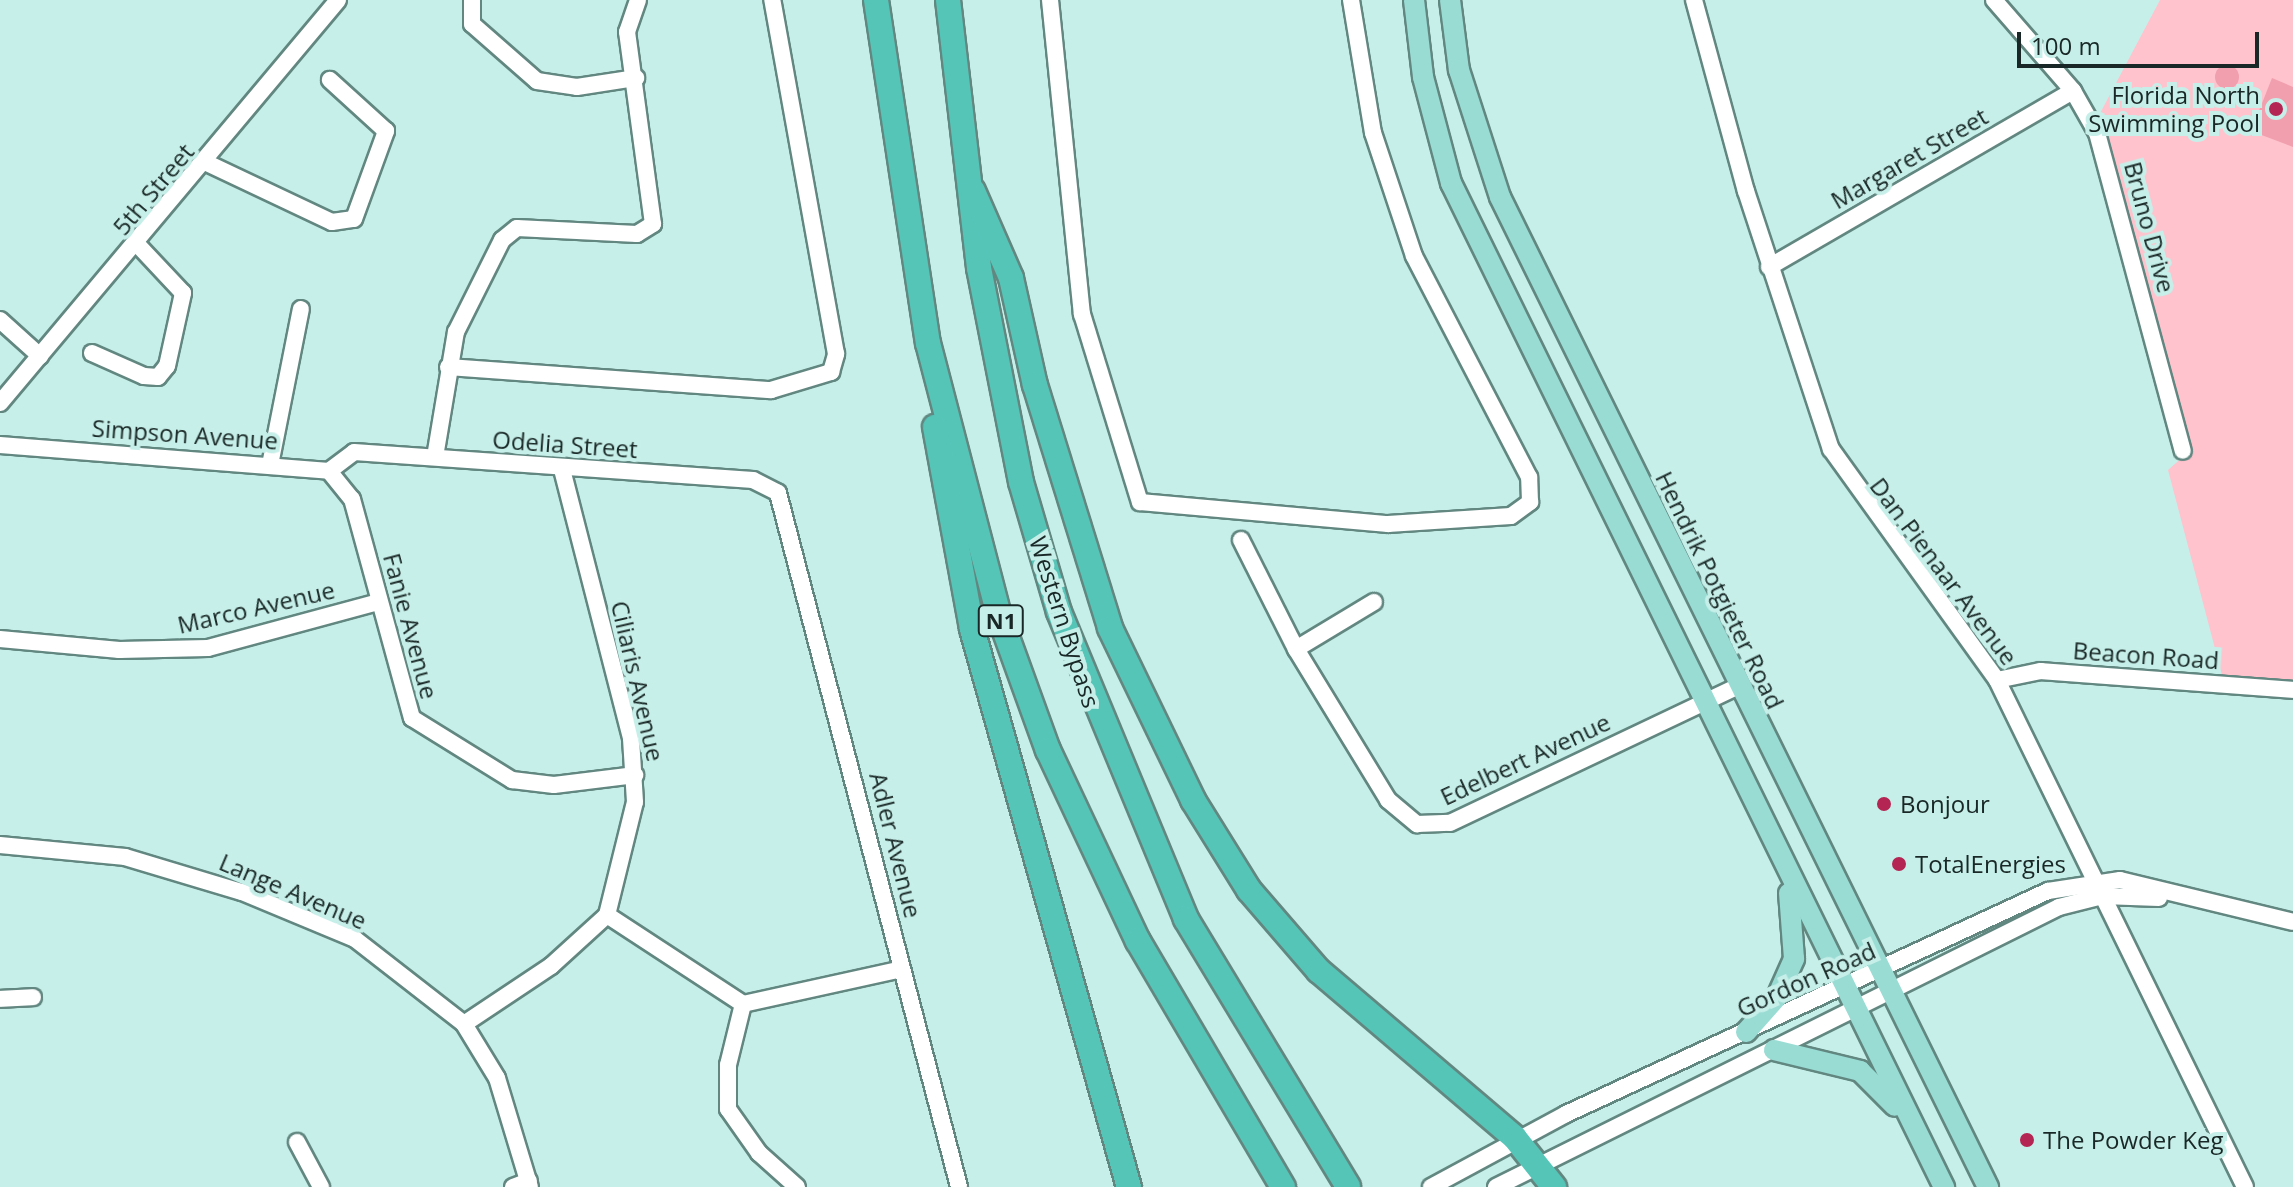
<!DOCTYPE html>
<style>
body{margin:0}
#map{position:relative;width:2293px;height:1187px;overflow:hidden;background:#c7efe9;font-family:"Open Sans",sans-serif}
div>[style]{position:absolute}
.green>*{inset:0;background:#fec3cd}
.water>*{inset:0;background:#f19fae}
.round{border-radius:50%}
.roads{filter:drop-shadow(2px 0 #628781) drop-shadow(-2px 0 #628781) drop-shadow(0 2px #628781) drop-shadow(0 -2px #628781)}
.minor>*{height:16px;margin:-8px;padding:0 8px;transform-origin:8px;border-radius:8px;background:#fff}
.major>*{height:20px;margin:-10px;padding:0 10px;transform-origin:10px;border-radius:10px;background:#99dcd4}
.highway>*{height:24px;margin:-12px;padding:0 12px;transform-origin:12px;border-radius:12px;background:#55c5b8}
.dots>*{width:22px;height:22px;translate:-50% -50%;box-sizing:border-box;border:4px solid #c7efe9;border-radius:50%}
span{translate:-50% -50%;white-space:nowrap;text-align:center;line-height:1.15;-webkit-text-stroke:8px #c7efe9;paint-order:stroke}
.shield-label span{padding:2px 6px;background:#c7efe9;border:2px solid;border-radius:6px;-webkit-text-stroke-width:0}
.shield-label{font-size:22px;color:#192826;font-weight:700}
.poi-label{font-size:24px;color:#192826}
.right{translate:-100% -50%;text-align:right}
.left{translate:0 -50%;text-align:left}
.street-label{font-size:24px;color:#192826}
.scale{position:absolute;left:2017px;top:32px;width:242px;height:36px;box-sizing:border-box;border:4px solid #192826;border-top:0;padding-left:10px;font-size:24px;line-height:28px;white-space:nowrap;color:#192826;-webkit-text-stroke:6px #c7efe9;paint-order:stroke}
</style>
<div id="map">
<div class="green">
<div style="clip-path:polygon(2160px 0,2293px 0,2293px 685px,2223px 679px,2168px 470px,2184px 456px,2097px 119px)"></div>
</div>
<div class="water">
<div class="round" style="left:2215px;top:65px;width:24px;height:24px"></div>
<div style="clip-path:polygon(2272px 78px,2293px 87px,2293px 147px,2251px 131px)"></div>
</div>
<div class="roads">
<div class="minor">
<div style="left:472px;top:0;width:24px;rotate:90deg"></div>
<div style="left:472px;top:24px;width:86px;rotate:41.2deg"></div>
<div style="left:537px;top:81px;width:40px;rotate:8.5deg"></div>
<div style="left:577px;top:87px;width:60px;rotate:-8.7deg"></div>
<div style="left:1050px;top:0;width:316px;rotate:84.2deg"></div>
<div style="left:1082px;top:314px;width:197px;rotate:72.9deg"></div>
<div style="left:1140px;top:502px;width:249px;rotate:5.1deg"></div>
<div style="left:1388px;top:524px;width:123px;rotate:-3.7deg"></div>
<div style="left:1511px;top:516px;width:24px;rotate:-36deg"></div>
<div style="left:1530px;top:502px;width:25px;rotate:-92deg"></div>
<div style="left:1529px;top:477px;width:249px;rotate:-117.5deg"></div>
<div style="left:1414px;top:256px;width:130px;rotate:-108.4deg"></div>
<div style="left:1373px;top:133px;width:135px;rotate:-99.4deg"></div>
<div style="left:1694px;top:0;width:198px;rotate:74.8deg"></div>
<div style="left:1746px;top:191px;width:272px;rotate:71.8deg"></div>
<div style="left:1831px;top:449px;width:284px;rotate:54.3deg"></div>
<div style="left:1997px;top:680px;width:564px;rotate:63.93deg"></div>
<div style="left:1994px;top:0;width:121px;rotate:49deg"></div>
<div style="left:2073px;top:91px;width:48px;rotate:60.3deg"></div>
<div style="left:2097px;top:133px;width:329px;rotate:74.9deg"></div>
<div style="left:207px;top:163px;width:138px;rotate:25.3deg"></div>
<div style="left:332px;top:222px;width:22px;rotate:-8deg"></div>
<div style="left:354px;top:219px;width:94px;rotate:-70deg"></div>
<div style="left:386px;top:131px;width:76px;rotate:-137.7deg"></div>
<div style="left:1769px;top:267px;width:351px;rotate:-30.1deg"></div>
<div style="left:0;top:320px;width:54px;rotate:42deg"></div>
<div style="left:92px;top:353px;width:57px;rotate:23.9deg"></div>
<div style="left:144px;top:376px;width:14px;rotate:4deg"></div>
<div style="left:158px;top:377px;width:14px;rotate:-51deg"></div>
<div style="left:167px;top:366px;width:75px;rotate:-77.6deg"></div>
<div style="left:183px;top:293px;width:66px;rotate:-133.2deg"></div>
<div style="left:448px;top:367px;width:324px;rotate:4.1deg"></div>
<div style="left:771px;top:390px;width:63px;rotate:-16.7deg"></div>
<div style="left:831px;top:372px;width:19px;rotate:-74deg"></div>
<div style="left:836px;top:354px;width:360px;rotate:-100.2deg"></div>
<div style="left:0;top:403px;width:526px;rotate:-50.01deg"></div>
<div style="left:0;top:445px;width:330px;rotate:4.5deg"></div>
<div style="left:329px;top:471px;width:36px;rotate:51deg"></div>
<div style="left:352px;top:499px;width:227px;rotate:74.7deg"></div>
<div style="left:412px;top:718px;width:118px;rotate:31.8deg"></div>
<div style="left:512px;top:780px;width:42px;rotate:6.8deg"></div>
<div style="left:554px;top:785px;width:82px;rotate:-7deg"></div>
<div style="left:435px;top:457px;width:127px;rotate:-80.5deg"></div>
<div style="left:456px;top:332px;width:103px;rotate:-63.4deg"></div>
<div style="left:502px;top:240px;width:19px;rotate:-39deg"></div>
<div style="left:517px;top:228px;width:120px;rotate:2.9deg"></div>
<div style="left:637px;top:234px;width:19px;rotate:-32deg"></div>
<div style="left:653px;top:224px;width:194px;rotate:-97.7deg"></div>
<div style="left:627px;top:32px;width:34px;rotate:-71deg"></div>
<div style="left:270px;top:465px;width:159px;rotate:-78.8deg"></div>
<div style="left:329px;top:471px;width:31px;rotate:-37deg"></div>
<div style="left:354px;top:452px;width:400px;rotate:4deg"></div>
<div style="left:753px;top:480px;width:28px;rotate:27deg"></div>
<div style="left:778px;top:493px;width:717px;rotate:75.38deg"></div>
<div style="left:1241px;top:540px;width:122px;rotate:63.2deg"></div>
<div style="left:1296px;top:649px;width:177px;rotate:58.6deg"></div>
<div style="left:1388px;top:800px;width:38px;rotate:40deg"></div>
<div style="left:1417px;top:824px;width:33px;rotate:-2deg"></div>
<div style="left:1450px;top:823px;width:320px;rotate:-25.4deg"></div>
<div style="left:0;top:639px;width:120px;rotate:5.3deg"></div>
<div style="left:119px;top:650px;width:89px;rotate:-1.3deg"></div>
<div style="left:208px;top:648px;width:177px;rotate:-15.1deg"></div>
<div style="left:1296px;top:649px;width:91px;rotate:-31.1deg"></div>
<div style="left:1997px;top:680px;width:45px;rotate:-11.6deg"></div>
<div style="left:2041px;top:671px;width:253px;rotate:4.3deg"></div>
<div style="left:0;top:845px;width:126px;rotate:5.5deg"></div>
<div style="left:125px;top:857px;width:122px;rotate:16.7deg"></div>
<div style="left:242px;top:892px;width:122px;rotate:22.6deg"></div>
<div style="left:355px;top:939px;width:138px;rotate:37.9deg"></div>
<div style="left:464px;top:1024px;width:63px;rotate:58.6deg"></div>
<div style="left:497px;top:1078px;width:114px;rotate:73.2deg"></div>
<div style="left:607px;top:915px;width:163px;rotate:33.2deg"></div>
<div style="left:743px;top:1004px;width:163px;rotate:-12.4deg"></div>
<div style="left:0;top:999px;width:33px;rotate:-3deg"></div>
<div style="left:743px;top:1004px;width:63px;rotate:103.8deg"></div>
<div style="left:728px;top:1065px;width:44px;rotate:90deg"></div>
<div style="left:728px;top:1109px;width:54px;rotate:54.8deg"></div>
<div style="left:759px;top:1153px;width:51px;rotate:41.8deg"></div>
<div style="left:464px;top:1024px;width:105px;rotate:-33.7deg"></div>
<div style="left:551px;top:966px;width:76px;rotate:-42.3deg"></div>
<div style="left:607px;top:915px;width:116px;rotate:-76.1deg"></div>
<div style="left:635px;top:802px;width:64px;rotate:-93.6deg"></div>
<div style="left:631px;top:738px;width:277px;rotate:-104.4deg"></div>
<div style="left:297px;top:1142px;width:51px;rotate:61.9deg"></div>
<div style="left:513px;top:1187px;width:17px;rotate:-21deg"></div>
<div style="left:1431px;top:1187px;width:153px;rotate:-28.4deg"></div>
<div style="left:1566px;top:1114px;width:531px;rotate:-24.83deg"></div>
<div style="left:2048px;top:891px;width:73px;rotate:-8.7deg"></div>
<div style="left:2120px;top:880px;width:178px;rotate:13.6deg"></div>
<div style="left:1496px;top:1187px;width:629px;rotate:-26.44deg"></div>
<div style="left:2059px;top:907px;width:44px;rotate:-14.3deg"></div>
<div style="left:2102px;top:896px;width:57px;rotate:2deg"></div>
</div>
<div class="major">
<div style="left:1414px;top:0;width:78px;rotate:83.3deg"></div>
<div style="left:1423px;top:77px;width:110px;rotate:75.2deg"></div>
<div style="left:1451px;top:183px;width:1119px;rotate:63.85deg"></div>
<div style="left:1450px;top:0;width:71px;rotate:82.7deg"></div>
<div style="left:1459px;top:70px;width:133px;rotate:72.1deg"></div>
<div style="left:1500px;top:197px;width:1104px;rotate:63.76deg"></div>
<div style="left:1746px;top:1032px;width:47px;rotate:-48.5deg"></div>
<div style="left:1777px;top:997px;width:42px;rotate:-65.9deg"></div>
<div style="left:1794px;top:959px;width:66px;rotate:-94.3deg"></div>
<div style="left:1774px;top:1050px;width:89px;rotate:13.7deg"></div>
<div style="left:1860px;top:1071px;width:49px;rotate:45deg"></div>
</div>
<div class="highway">
<div style="left:876px;top:0;width:347px;rotate:81.4deg"></div>
<div style="left:928px;top:343px;width:281px;rotate:75.4deg"></div>
<div style="left:999px;top:615px;width:144px;rotate:70.1deg"></div>
<div style="left:1048px;top:750px;width:211px;rotate:64.8deg"></div>
<div style="left:1138px;top:941px;width:286px;rotate:59.5deg"></div>
<div style="left:948px;top:0;width:270px;rotate:83.4deg"></div>
<div style="left:979px;top:268px;width:218px;rotate:78.9deg"></div>
<div style="left:1021px;top:482px;width:135px;rotate:73.7deg"></div>
<div style="left:1059px;top:612px;width:332px;rotate:67.5deg"></div>
<div style="left:1186px;top:919px;width:313px;rotate:58.8deg"></div>
<div style="left:973px;top:191px;width:95px;rotate:66.4deg"></div>
<div style="left:1011px;top:278px;width:110px;rotate:77.4deg"></div>
<div style="left:1035px;top:385px;width:254px;rotate:72.8deg"></div>
<div style="left:1110px;top:628px;width:191px;rotate:64.2deg"></div>
<div style="left:1193px;top:800px;width:106px;rotate:58.1deg"></div>
<div style="left:1249px;top:890px;width:107px;rotate:49.2deg"></div>
<div style="left:1319px;top:971px;width:257px;rotate:40.4deg"></div>
<div style="left:1515px;top:1138px;width:63px;rotate:51.5deg"></div>
<div style="left:935px;top:427px;width:205px;rotate:79.6deg"></div>
<div style="left:972px;top:629px;width:580px;rotate:74.29deg"></div>
</div>
</div>
<div class="dots">
<div style="left:2276px;top:109px;background:#b52553"></div>
<div style="left:1884px;top:804px;background:#b52553"></div>
<div style="left:1899px;top:864px;background:#b52553"></div>
<div style="left:2027px;top:1140px;background:#b52553"></div>
</div>
<div class="shield-label">
<span style="left:1001px;top:621px">N1</span>
</div>
<div class="poi-label">
<span class="right" style="left:2260px;top:109px">Florida North<br>Swimming Pool</span>
<span class="left" style="left:1900px;top:804px">Bonjour</span>
<span class="left" style="left:1915px;top:864px">TotalEnergies</span>
<span class="left" style="left:2043px;top:1140px">The Powder Keg</span>
</div>
<div class="street-label">
<span style="left:1909px;top:158px;rotate:-30deg">Margaret Street</span>
<span style="left:153px;top:189px;rotate:-50deg">5th Street</span>
<span style="left:2150px;top:227px;rotate:75deg">Bruno Drive</span>
<span style="left:185px;top:434px;rotate:4deg">Simpson Avenue</span>
<span style="left:565px;top:444px;rotate:4deg">Odelia Street</span>
<span style="left:1944px;top:571px;rotate:53deg">Dan Pienaar Avenue</span>
<span style="left:1720px;top:590px;rotate:64deg">Hendrik Potgieter Road</span>
<span style="left:256px;top:607px;rotate:-13deg">Marco Avenue</span>
<span style="left:1065px;top:622px;rotate:72deg">Western Bypass</span>
<span style="left:411px;top:626px;rotate:75deg">Fanie Avenue</span>
<span style="left:2146px;top:655px;rotate:4deg">Beacon Road</span>
<span style="left:638px;top:681px;rotate:77deg">Ciliaris Avenue</span>
<span style="left:1525px;top:759px;rotate:-25deg">Edelbert Avenue</span>
<span style="left:896px;top:845px;rotate:76deg">Adler Avenue</span>
<span style="left:293px;top:891px;rotate:23deg">Lange Avenue</span>
<span style="left:1806px;top:979px;rotate:-24deg">Gordon Road</span>
</div>
<div class="scale">100 m</div>
</div>
